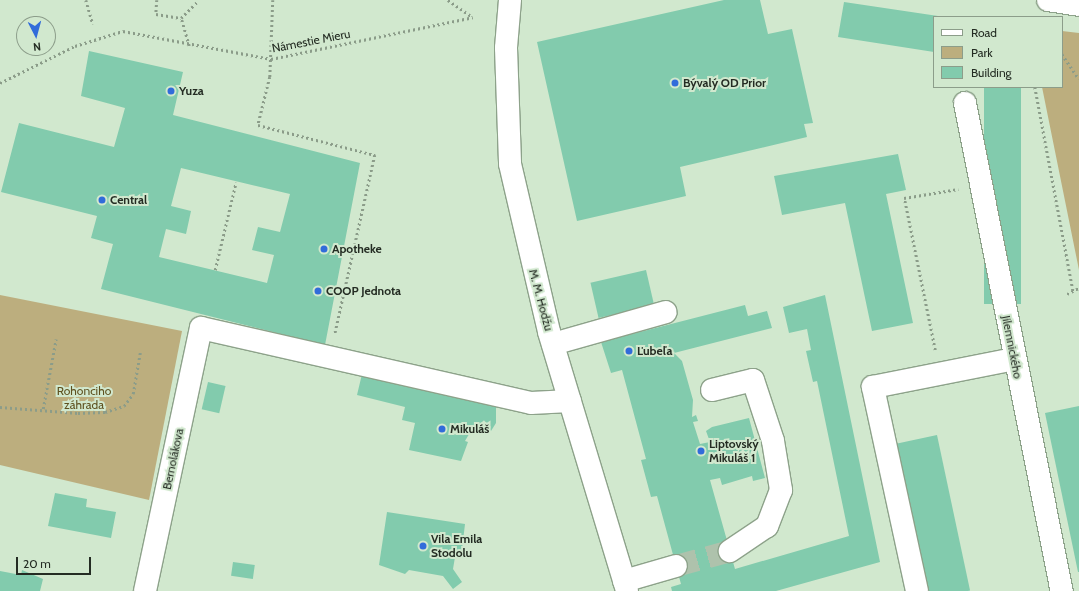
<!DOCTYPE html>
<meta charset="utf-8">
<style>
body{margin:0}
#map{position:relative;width:1079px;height:591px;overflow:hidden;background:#d1e8ce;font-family:Cabin,sans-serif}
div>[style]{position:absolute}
.green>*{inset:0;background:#bcae7e}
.building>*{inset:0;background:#82cbad;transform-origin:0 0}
.minor-tunnel>*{height:22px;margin-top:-11px;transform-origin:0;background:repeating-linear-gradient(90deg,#aec2ac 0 22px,transparent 0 33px)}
.path>*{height:2.5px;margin-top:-1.25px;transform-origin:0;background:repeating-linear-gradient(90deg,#8b9c89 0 2px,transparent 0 5px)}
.roads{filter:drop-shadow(1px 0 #8da28a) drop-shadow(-1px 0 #8da28a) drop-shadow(0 1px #8da28a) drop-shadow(0 -1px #8da28a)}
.minor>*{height:22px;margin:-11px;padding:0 11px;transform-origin:11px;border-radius:11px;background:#fff}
.dots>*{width:11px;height:11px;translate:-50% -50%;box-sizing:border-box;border:2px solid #d1e8ce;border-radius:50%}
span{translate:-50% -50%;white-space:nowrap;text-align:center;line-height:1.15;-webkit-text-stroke:4px #d1e8ce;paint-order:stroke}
.street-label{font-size:12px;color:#242c23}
.poi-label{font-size:12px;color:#242c23;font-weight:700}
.left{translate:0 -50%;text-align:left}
.park-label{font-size:12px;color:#5e511f}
.legend{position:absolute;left:933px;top:16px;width:130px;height:72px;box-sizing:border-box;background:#d1e8ce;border:1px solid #8c9d8a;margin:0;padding:5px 7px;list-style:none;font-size:12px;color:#242c23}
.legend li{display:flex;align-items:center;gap:8px;height:20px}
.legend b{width:20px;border:1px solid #8c9d8a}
.north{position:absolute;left:16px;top:16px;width:40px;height:40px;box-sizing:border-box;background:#d1e8ce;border:1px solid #8c9d8a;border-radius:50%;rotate:174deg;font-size:11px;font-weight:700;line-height:16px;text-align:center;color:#242c23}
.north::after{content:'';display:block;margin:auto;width:14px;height:18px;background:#316cda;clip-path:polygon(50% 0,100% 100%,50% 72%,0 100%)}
.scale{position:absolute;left:16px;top:557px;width:75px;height:18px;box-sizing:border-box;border:2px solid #242c23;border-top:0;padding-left:5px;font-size:12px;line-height:14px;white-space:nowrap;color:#242c23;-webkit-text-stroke:3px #d1e8ce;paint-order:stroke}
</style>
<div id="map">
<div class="green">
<div style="clip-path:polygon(1062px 31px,1079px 33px,1079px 270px,1042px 87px,1062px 87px)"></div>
<div style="clip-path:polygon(0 295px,182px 331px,149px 500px,0 465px)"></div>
</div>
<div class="building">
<div style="clip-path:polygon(724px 0,760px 0,768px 34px,792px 29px,813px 123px,804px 124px,807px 137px,680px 167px,686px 196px,577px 221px,537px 42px)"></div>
<div style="clip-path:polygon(844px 2px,938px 16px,934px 17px,934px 52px,838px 37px)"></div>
<div style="clip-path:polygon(evenodd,89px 51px,183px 72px,173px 115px,360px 163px,325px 345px,101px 289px,113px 244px,91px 238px,97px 216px,1px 192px,19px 123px,114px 147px,125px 108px,81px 96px,89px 51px,181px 168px,290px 194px,280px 232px,258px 227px,252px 250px,274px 255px,267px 283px,159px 257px,166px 229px,186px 234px,191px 211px,171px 206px,181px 168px)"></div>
<div style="left:984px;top:87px;width:37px;height:217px"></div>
<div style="clip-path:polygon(898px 154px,906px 190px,886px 194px,913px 323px,872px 331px,845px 203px,782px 215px,774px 176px)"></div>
<div style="left:646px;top:270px;width:36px;height:57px;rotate:77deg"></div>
<div style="clip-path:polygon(825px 295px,880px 562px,776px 591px,672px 591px,671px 587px,681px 584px,657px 496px,651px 497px,641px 460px,646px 459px,622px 370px,611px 373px,601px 342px,745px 305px,748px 316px,767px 311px,772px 328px,674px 353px,682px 361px,693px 400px,692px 417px,696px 415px,698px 421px,693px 422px,700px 444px,710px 442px,706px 431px,712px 427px,749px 418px,765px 478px,753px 481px,752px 476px,722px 485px,720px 478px,710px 480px,735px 569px,849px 536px,817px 381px,813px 382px,806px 351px,811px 350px,807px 329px,789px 333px,783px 307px)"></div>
<div style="clip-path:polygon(362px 374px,496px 404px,496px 423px,491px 431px,477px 427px,472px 429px,465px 441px,468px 442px,461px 461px,409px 450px,415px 423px,402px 420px,405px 407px,357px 395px)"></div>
<div style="left:208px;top:382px;width:18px;height:28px;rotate:13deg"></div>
<div style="clip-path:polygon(1079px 406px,1079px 572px,1078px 572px,1045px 413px)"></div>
<div style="left:937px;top:435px;width:159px;height:43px;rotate:78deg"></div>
<div style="clip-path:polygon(55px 493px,87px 499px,86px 507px,116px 512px,111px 538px,48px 526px)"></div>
<div style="clip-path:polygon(387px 512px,465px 524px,461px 558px,455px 557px,453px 569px,462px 582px,453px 589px,443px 576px,409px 570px,405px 574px,379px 565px)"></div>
<div style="left:233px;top:562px;width:22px;height:14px;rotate:8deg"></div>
<div style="clip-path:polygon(22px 570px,43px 579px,40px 591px,0 591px,0 571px,21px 575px)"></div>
</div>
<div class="minor-tunnel">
<div style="left:676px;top:566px;width:56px;rotate:-15.5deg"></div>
</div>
<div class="path">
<div style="left:86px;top:0;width:25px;rotate:74deg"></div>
<div style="left:157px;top:0;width:14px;rotate:94deg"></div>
<div style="left:156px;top:14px;width:25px;rotate:9deg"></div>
<div style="left:273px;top:0;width:77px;rotate:92.2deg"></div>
<div style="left:270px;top:77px;width:49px;rotate:104deg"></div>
<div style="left:258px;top:125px;width:121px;rotate:14.4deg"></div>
<div style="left:375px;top:155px;width:183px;rotate:102.6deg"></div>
<div style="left:448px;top:0;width:29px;rotate:35deg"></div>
<div style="left:189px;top:46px;width:29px;rotate:-106deg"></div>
<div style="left:181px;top:18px;width:25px;rotate:-45deg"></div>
<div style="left:1062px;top:54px;width:30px;rotate:56deg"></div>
<div style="left:0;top:83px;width:84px;rotate:-26.3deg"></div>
<div style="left:75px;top:46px;width:50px;rotate:-17.4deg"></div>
<div style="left:123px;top:31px;width:151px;rotate:10.7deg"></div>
<div style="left:271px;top:59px;width:206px;rotate:-11.7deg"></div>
<div style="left:1035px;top:87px;width:208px;rotate:79.4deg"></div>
<div style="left:215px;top:270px;width:90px;rotate:-76.6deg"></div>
<div style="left:1067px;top:294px;width:13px;rotate:-27deg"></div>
<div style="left:935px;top:350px;width:155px;rotate:-101.5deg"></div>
<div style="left:904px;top:198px;width:55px;rotate:-9.5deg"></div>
<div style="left:0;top:407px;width:78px;rotate:4.4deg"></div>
<div style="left:78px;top:413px;width:27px;rotate:-2deg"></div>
<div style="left:105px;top:412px;width:20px;rotate:-18deg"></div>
<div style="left:124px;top:406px;width:15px;rotate:-53deg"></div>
<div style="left:133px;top:394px;width:42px;rotate:-80.3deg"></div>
<div style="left:43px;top:409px;width:71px;rotate:-79.5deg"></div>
</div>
<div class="roads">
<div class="minor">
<div style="left:510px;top:0;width:48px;rotate:94.8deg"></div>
<div style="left:506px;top:48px;width:116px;rotate:88deg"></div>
<div style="left:510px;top:164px;width:172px;rotate:76.9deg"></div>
<div style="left:549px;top:332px;width:270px;rotate:73.2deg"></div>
<div style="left:1048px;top:0;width:31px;rotate:9deg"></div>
<div style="left:965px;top:103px;width:498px;rotate:78.8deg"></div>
<div style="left:553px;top:344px;width:117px;rotate:-15.8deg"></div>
<div style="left:712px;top:390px;width:42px;rotate:-13.7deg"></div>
<div style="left:753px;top:380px;width:64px;rotate:71.8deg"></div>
<div style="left:773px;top:441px;width:50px;rotate:80.7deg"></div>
<div style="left:781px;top:490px;width:39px;rotate:111deg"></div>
<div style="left:767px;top:526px;width:45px;rotate:146deg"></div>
<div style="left:624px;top:581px;width:54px;rotate:-16.1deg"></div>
<div style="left:145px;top:591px;width:269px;rotate:-78deg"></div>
<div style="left:201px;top:328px;width:338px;rotate:12.8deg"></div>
<div style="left:531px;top:403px;width:39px;rotate:-3deg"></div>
<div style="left:917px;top:591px;width:209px;rotate:-102.2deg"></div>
<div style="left:873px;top:387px;width:144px;rotate:-11.2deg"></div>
</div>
</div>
<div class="dots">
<div style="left:675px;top:83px;background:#316cda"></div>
<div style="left:171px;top:91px;background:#316cda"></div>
<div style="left:102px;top:200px;background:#316cda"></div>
<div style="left:324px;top:249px;background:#316cda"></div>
<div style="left:318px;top:291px;background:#316cda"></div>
<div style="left:629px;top:351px;background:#316cda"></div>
<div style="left:442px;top:429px;background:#316cda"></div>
<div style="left:701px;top:451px;background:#316cda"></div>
<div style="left:423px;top:546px;background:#316cda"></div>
</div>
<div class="street-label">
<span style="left:311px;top:41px;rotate:-11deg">Námestie Mieru</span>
<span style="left:541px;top:300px;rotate:75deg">M. M. Hodžu</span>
<span style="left:1012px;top:347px;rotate:79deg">Jilemnického</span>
<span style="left:173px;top:459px;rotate:-78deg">Bernolákova</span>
</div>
<div class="poi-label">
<span class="left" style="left:683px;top:83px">Bývalý OD Prior</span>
<span class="left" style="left:179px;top:91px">Yuza</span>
<span class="left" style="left:110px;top:200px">Central</span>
<span class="left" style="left:332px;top:249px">Apotheke</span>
<span class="left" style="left:326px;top:291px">COOP Jednota</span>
<span class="left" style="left:637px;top:351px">Ľubeľa</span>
<span class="left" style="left:450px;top:429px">Mikuláš</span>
<span class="left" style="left:709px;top:451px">Liptovský<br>Mikuláš 1</span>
<span class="left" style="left:431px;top:546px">Vila Emila<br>Stodolu</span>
</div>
<div class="park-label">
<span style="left:84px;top:398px">Rohonciho<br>záhrada</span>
</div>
<ul class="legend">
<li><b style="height:5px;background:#fff"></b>Road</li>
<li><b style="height:11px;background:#bcae7e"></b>Park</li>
<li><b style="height:11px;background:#82cbad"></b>Building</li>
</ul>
<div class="north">N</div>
<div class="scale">20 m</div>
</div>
